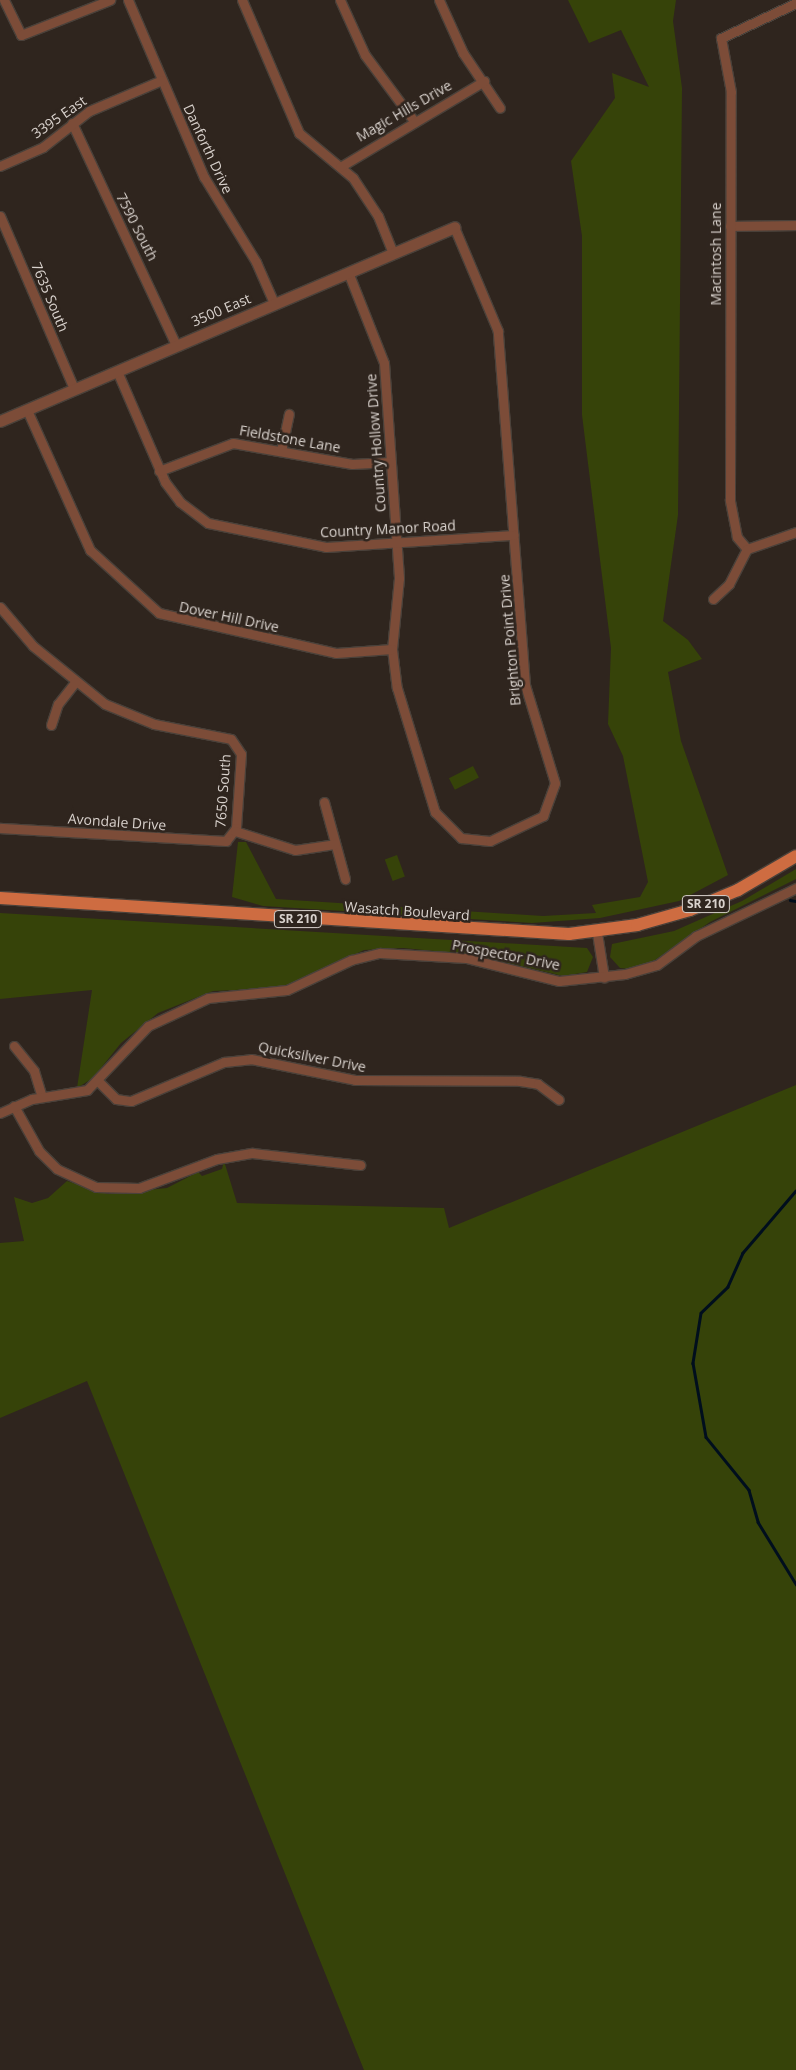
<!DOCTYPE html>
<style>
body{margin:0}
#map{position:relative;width:796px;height:2070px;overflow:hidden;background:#2f251e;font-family:"Open Sans",sans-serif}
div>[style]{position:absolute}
.green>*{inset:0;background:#364309;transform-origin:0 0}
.stream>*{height:2.5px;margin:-1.25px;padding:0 1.25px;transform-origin:1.25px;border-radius:1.25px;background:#000e1d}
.roads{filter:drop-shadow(1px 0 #4a413a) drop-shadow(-1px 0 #4a413a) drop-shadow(0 1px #4a413a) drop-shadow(0 -1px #4a413a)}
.minor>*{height:9px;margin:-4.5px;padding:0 4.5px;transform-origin:4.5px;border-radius:4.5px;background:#7c4c38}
.tertiary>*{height:11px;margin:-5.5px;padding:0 5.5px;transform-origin:5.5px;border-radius:5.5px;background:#7c4c38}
.primary>*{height:12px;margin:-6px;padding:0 6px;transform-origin:6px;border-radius:6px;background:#ce6c41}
span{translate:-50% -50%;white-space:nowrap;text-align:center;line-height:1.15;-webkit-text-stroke:5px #2f251e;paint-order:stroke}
.shield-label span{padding:1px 4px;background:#2f251e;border:1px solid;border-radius:4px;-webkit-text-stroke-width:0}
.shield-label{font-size:12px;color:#d9d2cd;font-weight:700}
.street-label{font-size:14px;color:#d9d2cd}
</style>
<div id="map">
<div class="green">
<div style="clip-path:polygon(568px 0,676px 0,673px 21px,682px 88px,678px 515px,663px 621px,688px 640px,702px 659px,668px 672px,681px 741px,728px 875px,679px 901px,600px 918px,532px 923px,263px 906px,232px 897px,238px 842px,246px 842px,276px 899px,543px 916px,596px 913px,592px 905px,640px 897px,648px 882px,623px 756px,608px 724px,611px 648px,582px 415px,582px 236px,571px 161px,615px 98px,612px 73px,649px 87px,621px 30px,589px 43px)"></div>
<div style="left:473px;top:766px;width:13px;height:27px;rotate:63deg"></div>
<div style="left:397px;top:855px;width:23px;height:13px;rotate:70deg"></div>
<div style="clip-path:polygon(796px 869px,796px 879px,710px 922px,655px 960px,629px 969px,620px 968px,610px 957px,612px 944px,674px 931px,742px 901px)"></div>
<div style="clip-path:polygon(0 913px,587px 948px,593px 957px,587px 972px,563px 976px,476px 955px,403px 948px,364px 950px,297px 982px,274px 988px,213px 991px,158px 1013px,121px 1043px,93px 1078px,77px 1088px,92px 990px,0 999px)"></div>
<div style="clip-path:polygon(796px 1085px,796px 2070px,364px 2070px,87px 1381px,0 1418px,0 1243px,24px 1241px,14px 1197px,32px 1203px,48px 1198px,67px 1181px,108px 1194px,167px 1188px,198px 1172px,202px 1176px,222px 1169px,224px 1161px,237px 1203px,444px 1208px,449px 1228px)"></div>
</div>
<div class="stream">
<div style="left:790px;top:900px;width:6px;rotate:9deg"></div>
<div style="left:796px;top:1191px;width:82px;rotate:130.5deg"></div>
<div style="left:743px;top:1253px;width:37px;rotate:114deg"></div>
<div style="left:728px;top:1287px;width:37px;rotate:136deg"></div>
<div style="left:701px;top:1313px;width:51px;rotate:99.1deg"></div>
<div style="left:693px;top:1363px;width:75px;rotate:80deg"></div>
<div style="left:706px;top:1437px;width:68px;rotate:50.9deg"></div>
<div style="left:749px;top:1490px;width:33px;rotate:74deg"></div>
<div style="left:758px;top:1522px;width:73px;rotate:58.5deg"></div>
</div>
<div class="roads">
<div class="minor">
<div style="left:4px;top:0;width:39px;rotate:64deg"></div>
<div style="left:21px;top:35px;width:96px;rotate:-21.5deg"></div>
<div style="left:128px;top:0;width:193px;rotate:66.8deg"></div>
<div style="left:204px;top:177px;width:100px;rotate:58.5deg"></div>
<div style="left:256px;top:262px;width:45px;rotate:66.3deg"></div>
<div style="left:242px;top:0;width:145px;rotate:66.8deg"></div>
<div style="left:299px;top:133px;width:70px;rotate:39.8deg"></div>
<div style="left:353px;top:178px;width:45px;rotate:56.7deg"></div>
<div style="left:378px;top:216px;width:40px;rotate:68deg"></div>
<div style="left:340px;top:0;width:60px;rotate:65.6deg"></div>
<div style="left:365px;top:55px;width:82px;rotate:53.4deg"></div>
<div style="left:439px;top:0;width:58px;rotate:65.6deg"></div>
<div style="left:463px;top:53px;width:66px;rotate:56.1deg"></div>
<div style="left:72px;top:123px;width:245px;rotate:64.9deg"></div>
<div style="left:0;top:166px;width:47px;rotate:-23.8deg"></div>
<div style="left:43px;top:147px;width:58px;rotate:-38deg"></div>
<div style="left:89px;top:111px;width:79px;rotate:-23deg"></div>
<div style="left:340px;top:167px;width:168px;rotate:-30.8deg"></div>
<div style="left:0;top:216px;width:188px;rotate:66.8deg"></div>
<div style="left:730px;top:226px;width:66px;rotate:-0.9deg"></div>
<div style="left:348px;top:272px;width:98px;rotate:68.4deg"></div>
<div style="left:384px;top:363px;width:216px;rotate:86deg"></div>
<div style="left:399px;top:578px;width:71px;rotate:95.6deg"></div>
<div style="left:392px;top:649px;width:39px;rotate:83deg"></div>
<div style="left:397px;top:688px;width:130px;rotate:73deg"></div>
<div style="left:435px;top:812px;width:37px;rotate:45deg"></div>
<div style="left:461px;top:838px;width:29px;rotate:6deg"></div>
<div style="left:490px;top:841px;width:59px;rotate:-25.3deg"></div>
<div style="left:543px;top:816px;width:35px;rotate:-70deg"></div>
<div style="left:555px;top:783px;width:102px;rotate:-107deg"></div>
<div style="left:525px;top:685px;width:355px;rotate:-94.4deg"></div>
<div style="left:498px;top:331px;width:113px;rotate:-112.9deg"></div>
<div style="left:117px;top:371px;width:121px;rotate:66.6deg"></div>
<div style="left:165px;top:482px;width:25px;rotate:53deg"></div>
<div style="left:180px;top:502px;width:35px;rotate:37deg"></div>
<div style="left:208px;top:523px;width:120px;rotate:11.5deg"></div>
<div style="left:326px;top:547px;width:188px;rotate:-3.7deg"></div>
<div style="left:27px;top:410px;width:154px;rotate:65.8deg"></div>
<div style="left:90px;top:550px;width:93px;rotate:42.4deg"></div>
<div style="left:159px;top:613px;width:181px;rotate:12.7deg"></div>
<div style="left:336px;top:653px;width:56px;rotate:-4.1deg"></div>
<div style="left:281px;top:451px;width:38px;rotate:-78deg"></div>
<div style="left:159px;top:471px;width:79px;rotate:-20.7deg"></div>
<div style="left:233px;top:443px;width:121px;rotate:10deg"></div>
<div style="left:352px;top:464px;width:39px;rotate:-3deg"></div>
<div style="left:747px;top:549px;width:16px;rotate:-130deg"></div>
<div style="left:737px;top:537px;width:38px;rotate:-101deg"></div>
<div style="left:730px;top:500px;width:408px;rotate:-89.9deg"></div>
<div style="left:731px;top:92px;width:55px;rotate:-100.5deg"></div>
<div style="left:721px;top:38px;width:83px;rotate:-25deg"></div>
<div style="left:747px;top:549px;width:52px;rotate:-19.1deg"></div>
<div style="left:713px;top:599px;width:22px;rotate:-43deg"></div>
<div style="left:729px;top:584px;width:39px;rotate:-63deg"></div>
<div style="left:0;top:607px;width:51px;rotate:49.8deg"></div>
<div style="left:33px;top:646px;width:92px;rotate:38.9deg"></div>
<div style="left:105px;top:704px;width:53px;rotate:22.2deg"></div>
<div style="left:154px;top:724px;width:78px;rotate:11deg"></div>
<div style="left:231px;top:739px;width:18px;rotate:56deg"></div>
<div style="left:241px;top:754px;width:74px;rotate:93.9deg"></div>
<div style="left:236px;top:828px;width:16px;rotate:128deg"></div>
<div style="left:226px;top:841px;width:226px;rotate:-176.7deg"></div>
<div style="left:51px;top:725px;width:22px;rotate:-72deg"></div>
<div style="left:58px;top:704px;width:28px;rotate:-52deg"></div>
<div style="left:324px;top:802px;width:80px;rotate:74.7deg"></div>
<div style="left:235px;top:831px;width:63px;rotate:17.6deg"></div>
<div style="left:295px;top:850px;width:40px;rotate:-8.5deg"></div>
<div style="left:597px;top:933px;width:45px;rotate:81deg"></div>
<div style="left:14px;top:1046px;width:32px;rotate:51deg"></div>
<div style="left:34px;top:1071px;width:27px;rotate:73deg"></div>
<div style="left:99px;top:1082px;width:24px;rotate:45deg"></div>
<div style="left:116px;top:1099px;width:15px;rotate:8deg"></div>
<div style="left:131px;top:1101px;width:101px;rotate:-22.8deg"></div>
<div style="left:224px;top:1062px;width:27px;rotate:-6deg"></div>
<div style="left:251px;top:1059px;width:106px;rotate:11.4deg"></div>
<div style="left:355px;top:1080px;width:165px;rotate:0.3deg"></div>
<div style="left:520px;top:1081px;width:18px;rotate:9deg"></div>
<div style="left:538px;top:1084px;width:26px;rotate:37deg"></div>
<div style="left:14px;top:1106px;width:51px;rotate:60.9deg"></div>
<div style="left:39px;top:1151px;width:25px;rotate:45deg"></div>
<div style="left:57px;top:1169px;width:43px;rotate:24.8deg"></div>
<div style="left:96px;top:1187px;width:43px;rotate:1.3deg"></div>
<div style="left:139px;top:1188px;width:83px;rotate:-20.4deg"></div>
<div style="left:217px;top:1159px;width:36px;rotate:-10deg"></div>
<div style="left:252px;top:1153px;width:109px;rotate:6.3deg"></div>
<div style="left:0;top:1113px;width:35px;rotate:-24deg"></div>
<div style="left:32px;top:1099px;width:56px;rotate:-9.3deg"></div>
<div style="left:87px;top:1090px;width:88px;rotate:-46.4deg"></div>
<div style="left:148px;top:1026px;width:66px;rotate:-25deg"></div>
<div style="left:208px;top:998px;width:79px;rotate:-5.8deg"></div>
<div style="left:287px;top:990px;width:71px;rotate:-25.1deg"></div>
<div style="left:351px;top:960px;width:30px;rotate:-14deg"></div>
<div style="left:380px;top:953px;width:86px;rotate:3.3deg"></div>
<div style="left:466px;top:958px;width:96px;rotate:13.9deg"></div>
<div style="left:559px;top:981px;width:66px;rotate:-6.1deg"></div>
<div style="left:625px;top:974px;width:33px;rotate:-16deg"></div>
<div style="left:657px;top:965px;width:49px;rotate:-36.6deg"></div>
<div style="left:696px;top:936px;width:111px;rotate:-25.6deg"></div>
</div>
<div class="tertiary">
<div style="left:0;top:421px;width:494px;rotate:-23.1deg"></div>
</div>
<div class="primary">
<div style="left:0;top:898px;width:570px;rotate:3.62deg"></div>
<div style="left:569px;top:934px;width:69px;rotate:-7.5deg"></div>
<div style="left:637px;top:925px;width:55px;rotate:-15.8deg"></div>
<div style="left:690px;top:910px;width:52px;rotate:-22.6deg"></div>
<div style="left:738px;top:890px;width:67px;rotate:-30.4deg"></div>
</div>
</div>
<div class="shield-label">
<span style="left:706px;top:904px">SR 210</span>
<span style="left:298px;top:919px">SR 210</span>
</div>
<div class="street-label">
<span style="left:404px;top:111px;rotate:-30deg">Magic Hills Drive</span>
<span style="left:59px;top:117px;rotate:-35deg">3395 East</span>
<span style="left:208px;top:149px;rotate:65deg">Danforth Drive</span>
<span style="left:137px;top:227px;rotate:63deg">7590 South</span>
<span style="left:716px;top:254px;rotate:-90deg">Macintosh Lane</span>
<span style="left:50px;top:297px;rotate:67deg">7635 South</span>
<span style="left:221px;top:310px;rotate:-23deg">3500 East</span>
<span style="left:290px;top:439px;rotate:10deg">Fieldstone Lane</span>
<span style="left:376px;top:443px;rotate:-94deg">Country Hollow Drive</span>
<span style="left:388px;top:529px;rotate:-3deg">Country Manor Road</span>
<span style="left:229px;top:617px;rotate:12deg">Dover Hill Drive</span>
<span style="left:510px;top:640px;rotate:-95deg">Brighton Point Drive</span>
<span style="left:223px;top:791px;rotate:-86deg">7650 South</span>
<span style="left:117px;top:822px;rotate:4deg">Avondale Drive</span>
<span style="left:407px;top:911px;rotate:4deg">Wasatch Boulevard</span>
<span style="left:506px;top:955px;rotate:11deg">Prospector Drive</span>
<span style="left:312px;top:1057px;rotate:11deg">Quicksilver Drive</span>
</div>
</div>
